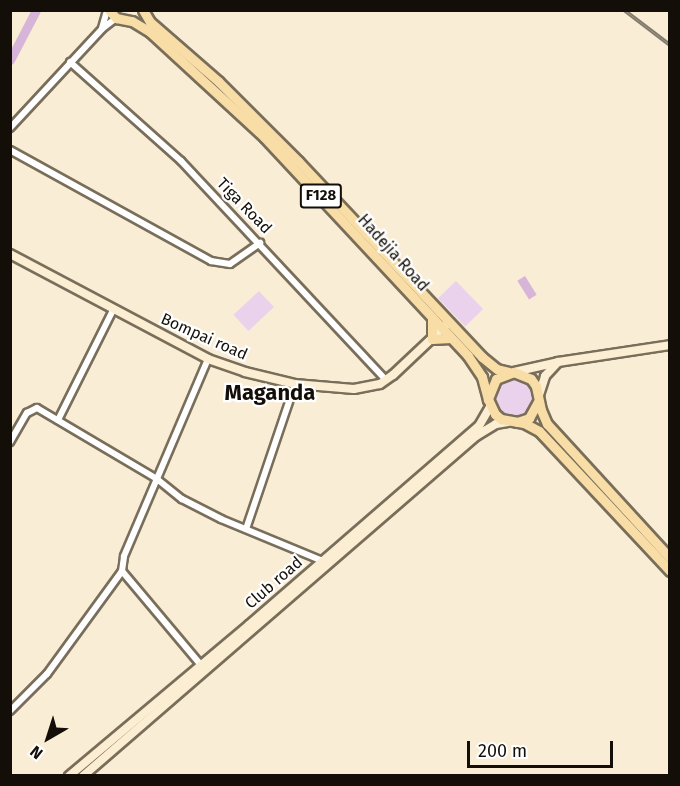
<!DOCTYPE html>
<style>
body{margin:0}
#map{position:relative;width:680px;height:786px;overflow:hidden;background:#f9edd6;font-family:"Fira Sans",sans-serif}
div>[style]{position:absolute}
.green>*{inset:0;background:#ead2ed;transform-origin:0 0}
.round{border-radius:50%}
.water>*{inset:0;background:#d6b5d9;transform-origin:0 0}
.river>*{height:9px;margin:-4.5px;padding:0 4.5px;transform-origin:4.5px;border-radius:4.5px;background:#d6b5d9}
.roads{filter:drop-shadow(2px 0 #796e5a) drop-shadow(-2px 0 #796e5a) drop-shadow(0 2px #796e5a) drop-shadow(0 -2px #796e5a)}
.street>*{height:6px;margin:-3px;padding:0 3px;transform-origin:3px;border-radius:3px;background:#fff}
.secondary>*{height:8px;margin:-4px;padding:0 4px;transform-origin:4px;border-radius:4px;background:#fceed2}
.primary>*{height:9px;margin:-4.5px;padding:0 4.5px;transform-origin:4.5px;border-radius:4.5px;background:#f8dda6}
.rail>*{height:4px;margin-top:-2px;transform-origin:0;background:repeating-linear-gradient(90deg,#fff 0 4.5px,#827b6c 0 9px);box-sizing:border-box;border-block:2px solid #827b6c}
span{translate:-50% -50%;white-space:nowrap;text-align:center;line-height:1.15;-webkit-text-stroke:4.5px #fff;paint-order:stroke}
.shield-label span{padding:2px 4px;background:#fff;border:2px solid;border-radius:4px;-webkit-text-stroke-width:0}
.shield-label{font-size:15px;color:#130f08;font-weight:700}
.street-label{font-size:16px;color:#130f08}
.district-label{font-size:22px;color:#130f08;font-weight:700}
.frame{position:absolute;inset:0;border:12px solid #130f08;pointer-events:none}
.north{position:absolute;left:18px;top:708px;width:60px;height:60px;-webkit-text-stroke:4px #fff;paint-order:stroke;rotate:219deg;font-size:16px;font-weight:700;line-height:24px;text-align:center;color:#130f08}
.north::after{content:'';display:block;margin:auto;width:21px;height:27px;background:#130f08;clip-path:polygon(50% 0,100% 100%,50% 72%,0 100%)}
.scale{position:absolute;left:467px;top:741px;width:146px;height:27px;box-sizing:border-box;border:3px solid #130f08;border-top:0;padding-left:8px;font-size:18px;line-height:21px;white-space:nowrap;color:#130f08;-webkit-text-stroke:4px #fff;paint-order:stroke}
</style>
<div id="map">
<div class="green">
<div style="left:456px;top:281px;width:39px;height:25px;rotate:46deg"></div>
<div style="left:259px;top:291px;width:22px;height:35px;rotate:47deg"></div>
<div class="round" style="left:493px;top:376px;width:42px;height:42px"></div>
</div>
<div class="water">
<div style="left:525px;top:276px;width:22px;height:9px;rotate:58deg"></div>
</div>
<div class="river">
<div style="left:10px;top:60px;width:56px;rotate:-62.5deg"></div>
</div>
<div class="roads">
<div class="street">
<div style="left:102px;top:28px;width:19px;rotate:-74deg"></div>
<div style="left:70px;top:62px;width:149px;rotate:41.7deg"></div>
<div style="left:181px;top:161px;width:300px;rotate:46.9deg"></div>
<div style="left:10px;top:128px;width:135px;rotate:-47.1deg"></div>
<div style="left:102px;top:29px;width:18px;rotate:-38deg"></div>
<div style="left:10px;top:150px;width:230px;rotate:28.9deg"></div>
<div style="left:211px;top:261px;width:19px;rotate:9deg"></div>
<div style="left:230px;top:264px;width:37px;rotate:-35deg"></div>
<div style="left:58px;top:420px;width:123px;rotate:-63.4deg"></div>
<div style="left:10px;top:442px;width:34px;rotate:-60deg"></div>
<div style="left:27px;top:413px;width:11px;rotate:-27deg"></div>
<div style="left:37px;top:408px;width:139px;rotate:30.6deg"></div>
<div style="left:157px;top:479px;width:32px;rotate:39deg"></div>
<div style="left:182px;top:499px;width:44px;rotate:27.1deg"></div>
<div style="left:221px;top:519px;width:110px;rotate:22.4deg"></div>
<div style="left:246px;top:529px;width:153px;rotate:-71.3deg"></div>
<div style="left:122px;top:571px;width:123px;rotate:50deg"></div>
<div style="left:10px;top:711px;width:52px;rotate:-45deg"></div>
<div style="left:47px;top:674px;width:127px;rotate:-53.9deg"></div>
<div style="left:122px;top:571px;width:15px;rotate:-82deg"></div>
<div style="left:124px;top:556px;width:214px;rotate:-66.9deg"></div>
</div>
<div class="secondary">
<div style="left:10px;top:254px;width:224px;rotate:27.9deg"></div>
<div style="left:208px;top:359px;width:39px;rotate:19deg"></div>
<div style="left:245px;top:372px;width:51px;rotate:13.5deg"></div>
<div style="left:295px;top:384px;width:59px;rotate:4.8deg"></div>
<div style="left:354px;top:389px;width:26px;rotate:-11deg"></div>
<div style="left:380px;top:384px;width:16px;rotate:-35deg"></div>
<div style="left:393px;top:375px;width:73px;rotate:-43.3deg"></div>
<div style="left:514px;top:372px;width:45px;rotate:-12.8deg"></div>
<div style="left:558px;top:362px;width:113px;rotate:-8.6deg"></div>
<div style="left:539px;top:395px;width:20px;rotate:-72deg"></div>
<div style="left:545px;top:376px;width:19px;rotate:-47deg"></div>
<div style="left:69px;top:776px;width:235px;rotate:-40deg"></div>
<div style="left:249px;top:625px;width:304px;rotate:-40.9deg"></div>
<div style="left:479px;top:426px;width:22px;rotate:-60deg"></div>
<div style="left:83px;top:776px;width:520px;rotate:-40.86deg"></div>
<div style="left:476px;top:436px;width:23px;rotate:-31deg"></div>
<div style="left:496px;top:424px;width:12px;rotate:-9deg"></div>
</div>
<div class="primary">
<div style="left:109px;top:10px;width:11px;rotate:49deg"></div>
<div style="left:116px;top:18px;width:16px;rotate:11deg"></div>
<div style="left:132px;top:21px;width:21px;rotate:31deg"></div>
<div style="left:150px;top:32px;width:155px;rotate:42.6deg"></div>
<div style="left:264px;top:137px;width:299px;rotate:47deg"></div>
<div style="left:468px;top:356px;width:25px;rotate:56deg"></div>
<div style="left:482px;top:377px;width:23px;rotate:75deg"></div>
<div style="left:143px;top:10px;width:14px;rotate:60deg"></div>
<div style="left:150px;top:22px;width:91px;rotate:41deg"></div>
<div style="left:219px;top:82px;width:112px;rotate:45deg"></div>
<div style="left:298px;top:161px;width:269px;rotate:46.8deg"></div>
<div style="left:482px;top:357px;width:19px;rotate:39deg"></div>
<div style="left:497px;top:369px;width:12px;rotate:14deg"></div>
<div style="left:432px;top:318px;width:21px;rotate:90deg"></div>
<div style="left:432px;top:339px;width:19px;rotate:-3deg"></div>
<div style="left:517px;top:422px;width:13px;rotate:-18deg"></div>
<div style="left:529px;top:418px;width:18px;rotate:-61deg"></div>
<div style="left:670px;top:558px;width:182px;rotate:-132.5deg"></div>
<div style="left:547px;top:424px;width:15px;rotate:-113deg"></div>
<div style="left:541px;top:410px;width:25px;rotate:-102deg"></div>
<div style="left:536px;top:386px;width:9px;rotate:-126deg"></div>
<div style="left:531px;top:379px;width:18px;rotate:-158deg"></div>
<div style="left:514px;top:372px;width:19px;rotate:159deg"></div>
<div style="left:496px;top:379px;width:22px;rotate:112deg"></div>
<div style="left:488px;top:399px;width:17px;rotate:65deg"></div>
<div style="left:495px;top:414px;width:8px;rotate:40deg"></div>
<div style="left:501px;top:419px;width:23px;rotate:10deg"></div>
<div style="left:524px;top:423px;width:17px;rotate:28deg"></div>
<div style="left:539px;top:431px;width:192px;rotate:46.9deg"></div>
</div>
</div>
<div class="rail">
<div style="left:624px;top:10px;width:58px;rotate:37.3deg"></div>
</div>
<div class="shield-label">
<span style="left:321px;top:196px">F128</span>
</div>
<div class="street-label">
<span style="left:244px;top:206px;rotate:46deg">Tiga Road</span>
<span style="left:393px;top:253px;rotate:48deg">Hadejia Road</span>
<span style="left:204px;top:337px;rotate:24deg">Bompai road</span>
<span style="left:274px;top:583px;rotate:-41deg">Club road</span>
</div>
<div class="district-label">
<span style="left:270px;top:393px">Maganda</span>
</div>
<div class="frame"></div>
<div class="north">N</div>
<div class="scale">200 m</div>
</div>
